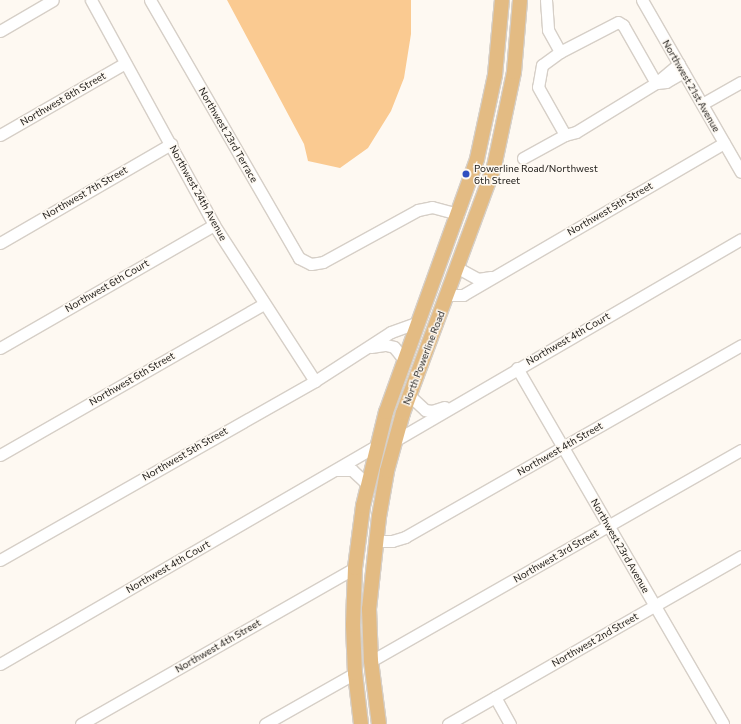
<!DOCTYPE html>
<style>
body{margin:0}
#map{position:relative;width:741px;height:724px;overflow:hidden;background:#fef9f2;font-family:Commissioner,sans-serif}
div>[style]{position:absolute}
.water>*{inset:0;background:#faca91}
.roads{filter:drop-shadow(1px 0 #d6cfc7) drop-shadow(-1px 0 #d6cfc7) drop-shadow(0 1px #d6cfc7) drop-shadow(0 -1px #d6cfc7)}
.minor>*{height:11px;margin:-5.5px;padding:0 5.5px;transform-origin:5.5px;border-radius:5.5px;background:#fff}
.major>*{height:14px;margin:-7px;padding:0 7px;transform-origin:7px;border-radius:7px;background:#e3bb83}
.dots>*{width:11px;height:11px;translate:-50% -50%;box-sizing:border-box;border:2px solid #fef9f2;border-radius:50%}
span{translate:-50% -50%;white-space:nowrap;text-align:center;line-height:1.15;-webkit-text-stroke:3px #fef9f2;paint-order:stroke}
.street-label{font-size:10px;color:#1c1a17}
.poi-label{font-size:10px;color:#1c1a17}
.left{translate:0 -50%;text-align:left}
</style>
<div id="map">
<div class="water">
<div style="clip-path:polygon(227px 0,411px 0,411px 34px,404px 78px,391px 111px,368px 148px,340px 168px,308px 161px,304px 144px)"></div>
</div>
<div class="roads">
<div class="minor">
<div style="left:91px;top:0;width:256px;rotate:61.3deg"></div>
<div style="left:214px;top:225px;width:186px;rotate:57.1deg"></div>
<div style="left:150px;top:0;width:298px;rotate:60deg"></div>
<div style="left:299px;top:258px;width:13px;rotate:27deg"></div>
<div style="left:311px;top:264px;width:12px;rotate:-9deg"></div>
<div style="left:323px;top:262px;width:108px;rotate:-28.7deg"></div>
<div style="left:418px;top:210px;width:14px;rotate:-12deg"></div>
<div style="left:432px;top:207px;width:27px;rotate:15deg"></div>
<div style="left:546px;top:0;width:30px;rotate:86deg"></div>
<div style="left:548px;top:30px;width:25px;rotate:61deg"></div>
<div style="left:560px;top:52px;width:22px;rotate:144deg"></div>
<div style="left:542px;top:65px;width:22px;rotate:100deg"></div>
<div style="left:538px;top:87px;width:55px;rotate:60.6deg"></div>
<div style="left:565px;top:135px;width:11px;rotate:-15deg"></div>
<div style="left:576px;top:132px;width:94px;rotate:-31.5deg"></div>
<div style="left:656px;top:83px;width:30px;rotate:-40deg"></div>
<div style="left:642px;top:0;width:198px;rotate:60.1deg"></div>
<div style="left:0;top:31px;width:61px;rotate:-30.3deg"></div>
<div style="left:560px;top:52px;width:65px;rotate:-27.3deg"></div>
<div style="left:618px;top:22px;width:6px;rotate:31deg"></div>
<div style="left:623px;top:25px;width:67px;rotate:60.4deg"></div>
<div style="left:657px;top:83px;width:9px;rotate:-6deg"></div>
<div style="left:666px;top:82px;width:20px;rotate:-30deg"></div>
<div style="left:702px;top:104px;width:45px;rotate:-29.4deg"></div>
<div style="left:0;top:135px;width:144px;rotate:-29.9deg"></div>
<div style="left:523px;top:158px;width:48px;rotate:-28.7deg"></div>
<div style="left:0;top:243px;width:198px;rotate:-30.1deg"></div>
<div style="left:458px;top:268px;width:23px;rotate:29deg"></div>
<div style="left:478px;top:279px;width:13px;rotate:-9deg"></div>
<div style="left:447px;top:295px;width:16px"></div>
<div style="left:463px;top:295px;width:302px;rotate:-30.2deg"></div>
<div style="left:371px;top:347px;width:15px;rotate:-8deg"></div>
<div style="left:386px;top:345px;width:8px;rotate:14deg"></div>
<div style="left:394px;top:347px;width:16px;rotate:52deg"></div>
<div style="left:0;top:348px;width:247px;rotate:-29.9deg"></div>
<div style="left:517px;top:368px;width:411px;rotate:59.9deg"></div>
<div style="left:410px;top:396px;width:21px;rotate:43deg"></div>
<div style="left:425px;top:410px;width:7px;rotate:8deg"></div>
<div style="left:432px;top:411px;width:13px;rotate:-18deg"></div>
<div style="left:396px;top:440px;width:399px;rotate:-30.2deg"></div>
<div style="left:0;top:455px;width:304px;rotate:-29.8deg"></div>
<div style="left:336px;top:470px;width:16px"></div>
<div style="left:352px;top:470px;width:22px;rotate:43deg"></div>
<div style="left:376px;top:541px;width:16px"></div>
<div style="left:392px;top:541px;width:14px;rotate:-17deg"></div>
<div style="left:405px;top:537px;width:387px;rotate:-29.7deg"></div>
<div style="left:0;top:560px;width:362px;rotate:-29.6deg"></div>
<div style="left:315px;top:381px;width:90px;rotate:-32.8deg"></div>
<div style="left:391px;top:332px;width:29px;rotate:-20deg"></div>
<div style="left:371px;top:661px;width:426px;rotate:-29.7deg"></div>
<div style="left:0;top:664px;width:435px;rotate:-30.1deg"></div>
<div style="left:495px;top:697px;width:31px;rotate:61deg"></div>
<div style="left:81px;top:724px;width:315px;rotate:-29.7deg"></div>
<div style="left:265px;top:724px;width:103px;rotate:-29.5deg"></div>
<div style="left:448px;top:724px;width:338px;rotate:-29.8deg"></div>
</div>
<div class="major">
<div style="left:361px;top:724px;width:51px;rotate:-96.7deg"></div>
<div style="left:355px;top:673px;width:48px;rotate:-92.4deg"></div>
<div style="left:353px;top:625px;width:57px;rotate:-88deg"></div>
<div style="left:355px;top:568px;width:63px;rotate:-82.6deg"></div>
<div style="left:363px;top:506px;width:97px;rotate:-76.3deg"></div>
<div style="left:386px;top:412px;width:269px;rotate:-70.2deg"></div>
<div style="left:477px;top:159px;width:86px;rotate:-77.9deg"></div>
<div style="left:495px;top:75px;width:75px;rotate:-84.7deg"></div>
<div style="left:379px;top:724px;width:64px;rotate:-97.2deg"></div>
<div style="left:371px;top:661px;width:52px;rotate:-92.2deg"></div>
<div style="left:369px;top:609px;width:93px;rotate:-83.8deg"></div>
<div style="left:379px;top:517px;width:47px;rotate:-80.1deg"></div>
<div style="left:387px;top:471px;width:60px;rotate:-74.6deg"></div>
<div style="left:403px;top:413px;width:262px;rotate:-69.7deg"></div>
<div style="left:494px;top:167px;width:97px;rotate:-78.1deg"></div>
<div style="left:514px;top:72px;width:72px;rotate:-85.2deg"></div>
</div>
</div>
<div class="dots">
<div style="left:466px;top:174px;background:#304fc0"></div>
</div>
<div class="street-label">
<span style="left:691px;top:86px;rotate:60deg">Northwest 21st Avenue</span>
<span style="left:63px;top:99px;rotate:-30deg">Northwest 8th Street</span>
<span style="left:228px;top:135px;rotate:60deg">Northwest 23rd Terrace</span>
<span style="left:85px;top:193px;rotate:-30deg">Northwest 7th Street</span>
<span style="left:198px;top:193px;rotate:61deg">Northwest 24th Avenue</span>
<span style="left:610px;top:209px;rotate:-30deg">Northwest 5th Street</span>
<span style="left:107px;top:286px;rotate:-30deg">Northwest 6th Court</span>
<span style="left:568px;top:339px;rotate:-30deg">Northwest 4th Court</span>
<span style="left:424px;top:358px;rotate:-69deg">North Powerline Road</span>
<span style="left:132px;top:379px;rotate:-30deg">Northwest 6th Street</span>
<span style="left:560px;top:449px;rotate:-30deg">Northwest 4th Street</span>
<span style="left:185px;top:454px;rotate:-30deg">Northwest 5th Street</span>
<span style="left:620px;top:546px;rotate:60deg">Northwest 23rd Avenue</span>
<span style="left:556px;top:556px;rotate:-30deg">Northwest 3rd Street</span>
<span style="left:168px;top:567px;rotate:-30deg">Northwest 4th Court</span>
<span style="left:595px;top:640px;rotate:-30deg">Northwest 2nd Street</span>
<span style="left:218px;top:646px;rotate:-30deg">Northwest 4th Street</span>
</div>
<div class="poi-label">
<span class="left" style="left:474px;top:174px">Powerline Road/Northwest<br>6th Street</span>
</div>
</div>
